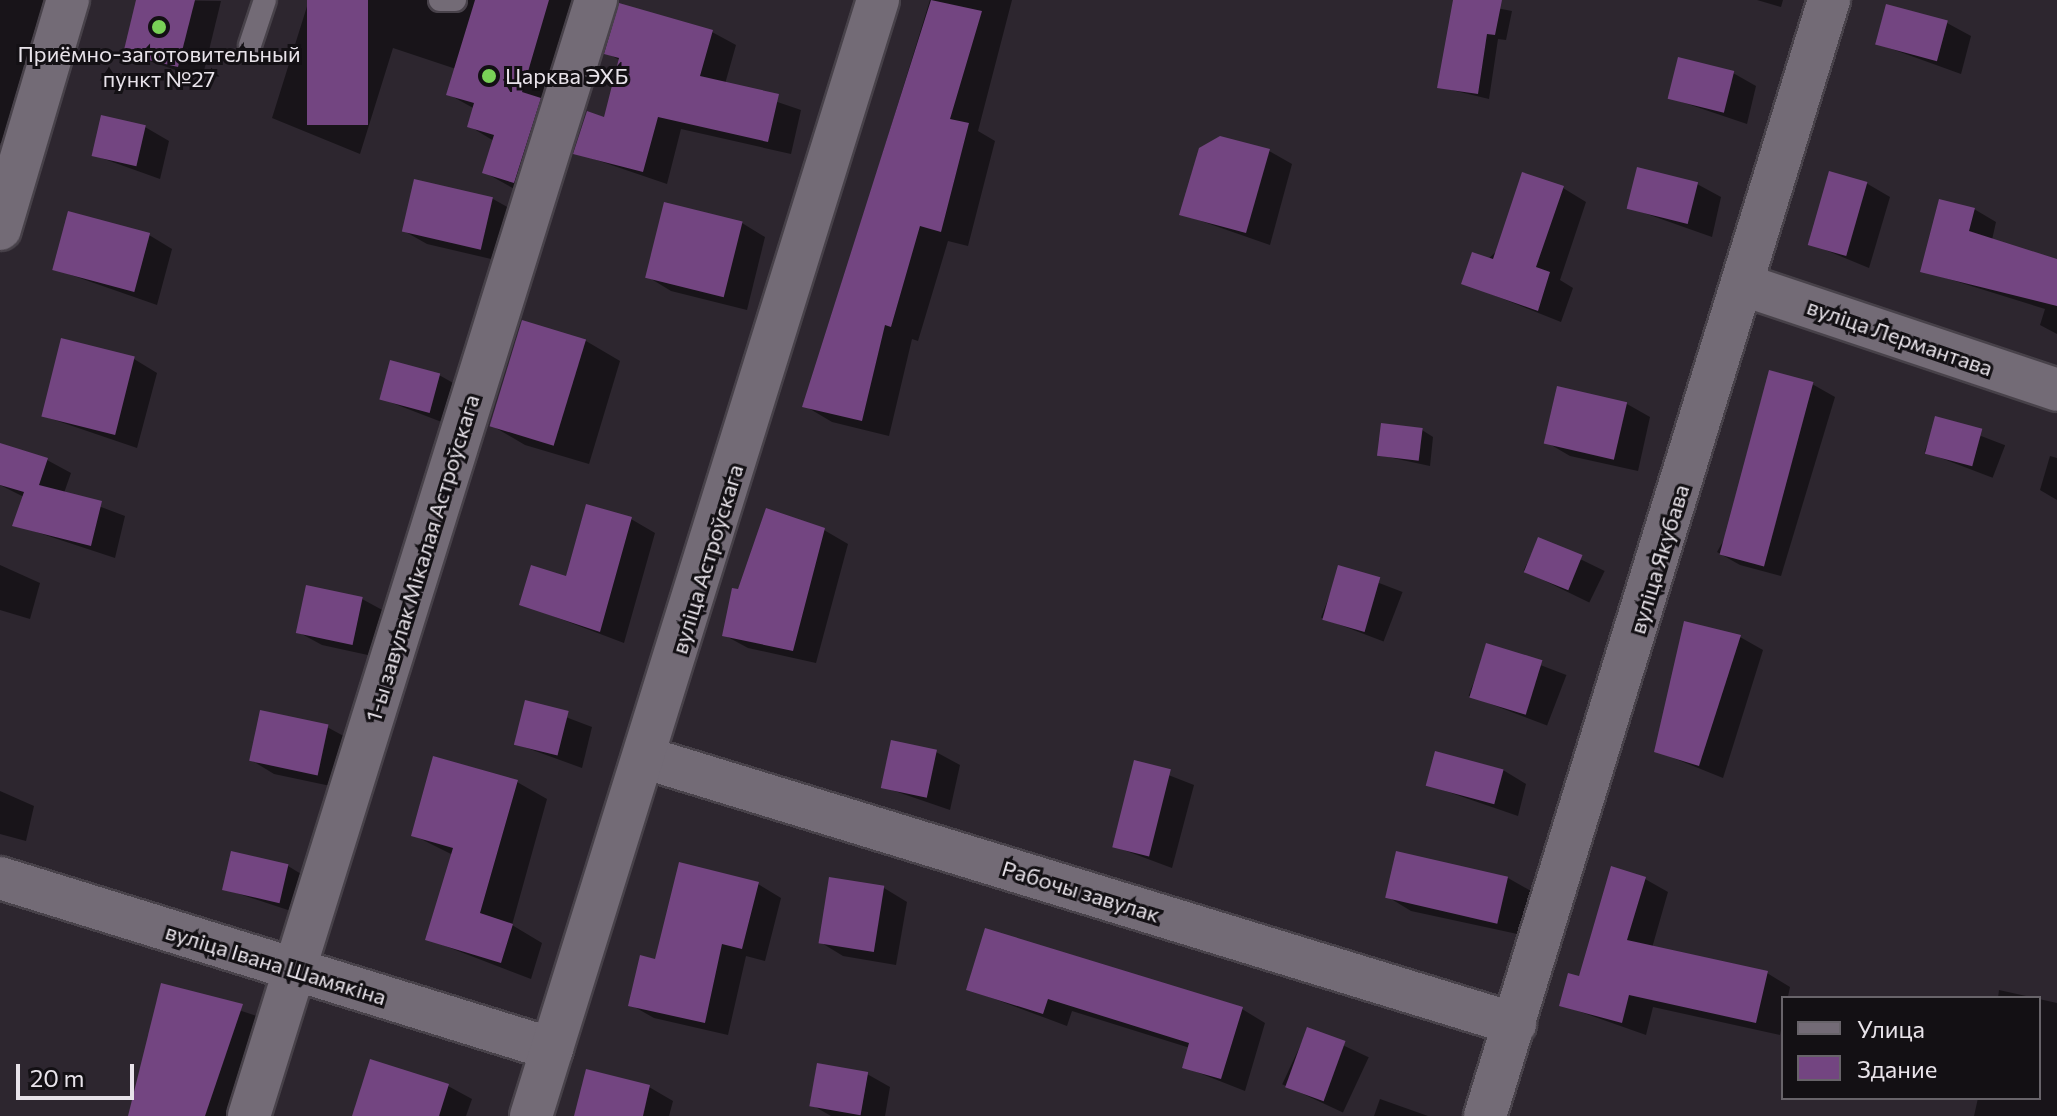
<!DOCTYPE html>
<meta charset="utf-8">
<style>
body{margin:0}
#map{position:relative;width:2057px;height:1116px;overflow:hidden;background:#2d262f;font-family:Commissioner,sans-serif}
div>[style]{position:absolute}
.shadow>*{inset:0;background:#0007;transform-origin:0 0}
.building>*{inset:0;background:#734581;transform-origin:0 0}
.roads{filter:drop-shadow(2px 0 #48424a) drop-shadow(-2px 0 #48424a) drop-shadow(0 2px #48424a) drop-shadow(0 -2px #48424a)}
.service>*{height:22px;margin:-11px;padding:0 11px;transform-origin:11px;border-radius:11px;background:#736b76}
.minor>*{height:42px;margin:-21px;padding:0 21px;transform-origin:21px;border-radius:21px;background:#736b76}
.dots>*{width:22px;height:22px;translate:-50% -50%;box-sizing:border-box;border:4px solid #131014;border-radius:50%}
span{translate:-50% -50%;white-space:nowrap;text-align:center;line-height:1.15;-webkit-text-stroke:6px #131014;paint-order:stroke}
.poi-label{font-size:22px;color:#e8e3ea}
.left{translate:0 -50%;text-align:left}
.street-label{font-size:22px;color:#e8e3ea}
.legend{position:absolute;left:1781px;top:996px;width:260px;height:104px;box-sizing:border-box;background:#131014;border:2px solid #68646a;margin:0;padding:10px 14px;list-style:none;font-size:24px;color:#e8e3ea}
.legend li{display:flex;align-items:center;gap:16px;height:40px}
.legend b{width:40px;border:2px solid #68646a}
.scale{position:absolute;left:16px;top:1064px;width:118px;height:36px;box-sizing:border-box;border:4px solid #e8e3ea;border-top:0;padding-left:10px;font-size:24px;line-height:28px;white-space:nowrap;color:#e8e3ea;-webkit-text-stroke:6px #131014;paint-order:stroke}
</style>
<div id="map">
<div class="shadow">
<div style="clip-path:polygon(0 0,60px 0,17px 147px,0 143px)"></div>
<div style="clip-path:polygon(138px 0,221px 1px,202px 79px,126px 53px)"></div>
<div style="clip-path:polygon(309px 0,589px 0,518px 191px,484px 172px,494px 141px,469px 126px,475px 109px,448px 94px,456px 69px,393px 48px,360px 154px,272px 118px)"></div>
<div style="clip-path:polygon(930px 0,1012px 0,978px 131px,995px 141px,968px 246px,948px 241px,918px 341px,912px 339px,889px 436px,832px 422px,805px 406px)"></div>
<div style="clip-path:polygon(1455px 0,1512px 11px,1506px 40px,1498px 39px,1489px 99px,1439px 87px)"></div>
<div style="clip-path:polygon(1757px 0,1783px 0,1781px 7px)"></div>
<div style="clip-path:polygon(1947px 23px,1971px 36px,1961px 74px,1878px 44px)"></div>
<div style="clip-path:polygon(712px 32px,736px 45px,725px 84px,801px 110px,791px 154px,681px 129px,667px 184px,576px 153px,605px 119px,621px 61px,607px 53px)"></div>
<div style="clip-path:polygon(1733px 73px,1756px 86px,1747px 124px,1670px 98px)"></div>
<div style="clip-path:polygon(145px 127px,169px 141px,160px 179px,93px 155px)"></div>
<div style="clip-path:polygon(1269px 151px,1292px 164px,1270px 245px,1181px 214px)"></div>
<div style="clip-path:polygon(415px 181px,493px 199px,516px 212px,504px 262px,427px 244px,404px 231px)"></div>
<div style="clip-path:polygon(1866px 183px,1890px 197px,1869px 268px,1811px 244px)"></div>
<div style="clip-path:polygon(1697px 184px,1721px 197px,1712px 237px,1630px 208px)"></div>
<div style="clip-path:polygon(1563px 188px,1586px 202px,1560px 280px,1573px 288px,1561px 322px,1463px 283px)"></div>
<div style="clip-path:polygon(1974px 209px,1996px 222px,1992px 240px,2057px 260px,2057px 334px,2040px 325px,2045px 309px,1923px 271px)"></div>
<div style="clip-path:polygon(742px 223px,765px 237px,747px 310px,671px 291px,648px 277px)"></div>
<div style="clip-path:polygon(149px 235px,172px 249px,157px 305px,54px 269px)"></div>
<div style="clip-path:polygon(523px 322px,586px 341px,620px 361px,589px 464px,525px 445px,491px 425px)"></div>
<div style="clip-path:polygon(134px 359px,157px 373px,137px 448px,43px 416px)"></div>
<div style="clip-path:polygon(439px 375px,462px 388px,452px 426px,382px 399px)"></div>
<div style="clip-path:polygon(1812px 384px,1835px 397px,1781px 576px,1740px 565px,1717px 552px)"></div>
<div style="clip-path:polygon(1558px 388px,1627px 404px,1650px 417px,1638px 471px,1570px 456px,1546px 442px)"></div>
<div style="left:1937px;top:419px;width:73px;height:35px;rotate:21deg"></div>
<div style="clip-path:polygon(1422px 430px,1433px 437px,1430px 466px,1379px 455px)"></div>
<div style="clip-path:polygon(0 454px,47px 460px,71px 473px,64px 493px,125px 516px,115px 558px,15px 525px,24px 497px,0 485px)"></div>
<div style="clip-path:polygon(2050px 456px,2057px 458px,2057px 500px,2040px 490px)"></div>
<div style="clip-path:polygon(631px 519px,655px 533px,624px 643px,521px 604px,567px 579px)"></div>
<div style="clip-path:polygon(824px 530px,848px 544px,816px 663px,748px 648px,724px 635px,740px 591px)"></div>
<div style="left:1539px;top:539px;width:73px;height:35px;rotate:26deg"></div>
<div style="clip-path:polygon(0 565px,40px 583px,30px 619px,0 610px)"></div>
<div style="left:1340px;top:568px;width:67px;height:53px;rotate:21deg"></div>
<div style="clip-path:polygon(362px 599px,386px 612px,377px 657px,322px 645px,298px 632px)"></div>
<div style="clip-path:polygon(1740px 637px,1763px 650px,1723px 778px,1656px 751px)"></div>
<div style="left:1488px;top:645px;width:84px;height:54px;rotate:21deg"></div>
<div style="clip-path:polygon(526px 702px,592px 727px,582px 768px,516px 744px)"></div>
<div style="clip-path:polygon(327px 727px,351px 740px,340px 788px,274px 774px,251px 760px)"></div>
<div style="clip-path:polygon(936px 752px,960px 765px,950px 810px,883px 787px)"></div>
<div style="clip-path:polygon(1135px 762px,1194px 785px,1172px 868px,1113px 846px)"></div>
<div style="clip-path:polygon(1503px 770px,1526px 784px,1518px 816px,1428px 785px)"></div>
<div style="clip-path:polygon(517px 782px,547px 799px,512px 925px,542px 943px,531px 979px,427px 939px,453px 855px,413px 835px)"></div>
<div style="clip-path:polygon(0 791px,34px 806px,26px 841px,0 834px)"></div>
<div style="clip-path:polygon(1397px 853px,1508px 878px,1531px 891px,1522px 935px,1411px 911px,1388px 897px)"></div>
<div style="clip-path:polygon(288px 866px,311px 880px,303px 915px,224px 889px)"></div>
<div style="clip-path:polygon(831px 879px,884px 888px,907px 902px,896px 965px,843px 956px,820px 942px)"></div>
<div style="clip-path:polygon(1645px 879px,1668px 892px,1652px 948px,1767px 973px,1790px 987px,1780px 1035px,1653px 1007px,1646px 1035px,1561px 1005px)"></div>
<div style="clip-path:polygon(758px 884px,781px 898px,765px 961px,746px 956px,728px 1035px,654px 1018px,631px 1005px,656px 961px)"></div>
<div style="clip-path:polygon(163px 985px,266px 1019px,234px 1116px,130px 1116px)"></div>
<div style="clip-path:polygon(968px 989px,1242px 1009px,1265px 1023px,1245px 1091px,1184px 1067px,1190px 1048px,1072px 1011px,1067px 1026px)"></div>
<div style="clip-path:polygon(1999px 990px,2035px 998px,1998px 998px)"></div>
<div style="clip-path:polygon(2039px 999px,2057px 1003px,2057px 1116px,1974px 1116px,1978px 1098px,2039px 1098px)"></div>
<div style="left:1308px;top:1029px;width:67px;height:61px;rotate:25deg"></div>
<div style="clip-path:polygon(587px 1072px,649px 1087px,673px 1101px,669px 1116px,576px 1116px)"></div>
<div style="clip-path:polygon(867px 1074px,890px 1087px,885px 1116px,831px 1116px,812px 1105px)"></div>
<div style="clip-path:polygon(448px 1086px,472px 1099px,466px 1116px,366px 1116px)"></div>
<div style="clip-path:polygon(1380px 1099px,1428px 1116px,1374px 1116px)"></div>
</div>
<div class="building">
<div style="clip-path:polygon(136px 0,195px 0,178px 67px,123px 54px)"></div>
<div style="left:307px;top:0;width:61px;height:125px"></div>
<div style="clip-path:polygon(475px 0,549px 0,522px 92px,541px 98px,514px 183px,482px 173px,494px 135px,467px 127px,474px 103px,446px 95px)"></div>
<div style="clip-path:polygon(931px 0,982px 11px,950px 119px,969px 123px,941px 232px,920px 226px,891px 327px,885px 325px,862px 421px,802px 407px)"></div>
<div style="clip-path:polygon(1453px 0,1502px 0,1495px 35px,1487px 34px,1478px 94px,1437px 88px)"></div>
<div style="clip-path:polygon(619px 3px,713px 30px,700px 76px,779px 94px,768px 142px,658px 117px,643px 172px,573px 154px,587px 111px,604px 117px,619px 58px,604px 54px)"></div>
<div style="left:1886px;top:4px;width:64px;height:42px;rotate:15deg"></div>
<div style="left:1678px;top:57px;width:58px;height:43px;rotate:14deg"></div>
<div style="left:101px;top:115px;width:46px;height:42px;rotate:13deg"></div>
<div style="clip-path:polygon(1220px 136px,1270px 149px,1246px 233px,1179px 215px,1199px 148px)"></div>
<div style="left:1637px;top:167px;width:63px;height:43px;rotate:14deg"></div>
<div style="left:1829px;top:171px;width:40px;height:77px;rotate:16deg"></div>
<div style="clip-path:polygon(1522px 172px,1564px 186px,1536px 267px,1550px 272px,1538px 311px,1461px 284px,1472px 252px,1493px 259px)"></div>
<div style="left:414px;top:179px;width:81px;height:54px;rotate:13deg"></div>
<div style="clip-path:polygon(1939px 199px,1975px 208px,1969px 231px,2057px 259px,2057px 306px,1920px 272px)"></div>
<div style="left:664px;top:202px;width:81px;height:78px;rotate:14deg"></div>
<div style="left:68px;top:211px;width:85px;height:61px;rotate:15deg"></div>
<div style="left:522px;top:320px;width:67px;height:111px;rotate:17deg"></div>
<div style="left:61px;top:338px;width:76px;height:81px;rotate:14deg"></div>
<div style="left:390px;top:360px;width:52px;height:41px;rotate:15deg"></div>
<div style="left:1769px;top:370px;width:46px;height:191px;rotate:15deg"></div>
<div style="left:1557px;top:386px;width:72px;height:59px;rotate:13deg"></div>
<div style="left:1935px;top:416px;width:49px;height:39px;rotate:15deg"></div>
<div style="left:1381px;top:423px;width:42px;height:33px;rotate:7deg"></div>
<div style="clip-path:polygon(0 443px,48px 458px,39px 485px,102px 501px,91px 546px,12px 526px,24px 492px,0 485px)"></div>
<div style="clip-path:polygon(586px 504px,632px 517px,600px 632px,519px 605px,531px 565px,566px 576px)"></div>
<div style="clip-path:polygon(766px 508px,825px 528px,793px 651px,722px 636px,732px 588px,738px 589px)"></div>
<div style="left:1538px;top:537px;width:48px;height:38px;rotate:22deg"></div>
<div style="left:1338px;top:565px;width:44px;height:57px;rotate:16deg"></div>
<div style="left:306px;top:585px;width:58px;height:49px;rotate:12deg"></div>
<div style="clip-path:polygon(1684px 621px,1741px 635px,1699px 766px,1654px 752px)"></div>
<div style="left:1486px;top:643px;width:59px;height:57px;rotate:17deg"></div>
<div style="left:525px;top:700px;width:45px;height:46px;rotate:14deg"></div>
<div style="left:260px;top:710px;width:70px;height:52px;rotate:12deg"></div>
<div style="left:891px;top:740px;width:47px;height:49px;rotate:12deg"></div>
<div style="left:1435px;top:751px;width:71px;height:36px;rotate:15deg"></div>
<div style="clip-path:polygon(433px 756px,518px 780px,480px 913px,513px 924px,501px 963px,425px 940px,453px 848px,411px 836px)"></div>
<div style="left:1134px;top:760px;width:38px;height:90px;rotate:14deg"></div>
<div style="left:231px;top:851px;width:59px;height:40px;rotate:13deg"></div>
<div style="left:1396px;top:851px;width:115px;height:48px;rotate:13deg"></div>
<div style="clip-path:polygon(679px 862px,759px 882px,742px 949px,722px 944px,705px 1023px,628px 1006px,640px 955px,655px 959px)"></div>
<div style="clip-path:polygon(1611px 866px,1646px 877px,1627px 940px,1768px 971px,1756px 1023px,1629px 995px,1622px 1023px,1559px 1006px,1568px 973px,1579px 976px)"></div>
<div style="left:829px;top:877px;width:56px;height:67px;rotate:9deg"></div>
<div style="clip-path:polygon(985px 928px,1243px 1007px,1221px 1079px,1182px 1068px,1189px 1043px,1048px 999px,1043px 1014px,966px 990px)"></div>
<div style="clip-path:polygon(161px 983px,243px 1004px,205px 1116px,128px 1116px)"></div>
<div style="left:1307px;top:1027px;width:41px;height:64px;rotate:20deg"></div>
<div style="clip-path:polygon(370px 1059px,449px 1084px,439px 1116px,352px 1116px)"></div>
<div style="left:817px;top:1063px;width:52px;height:44px;rotate:10deg"></div>
<div style="clip-path:polygon(586px 1069px,650px 1085px,643px 1116px,574px 1116px)"></div>
</div>
<div class="roads">
<div class="service">
<div style="left:440px;top:0;width:15px"></div>
<div style="left:250px;top:45px;width:47px;rotate:-71.6deg"></div>
</div>
<div class="minor">
<div style="left:0;top:229px;width:239px;rotate:-73.5deg"></div>
<div style="left:1744px;top:285px;width:330px;rotate:18.5deg"></div>
<div style="left:646px;top:758px;width:909px;rotate:17.02deg"></div>
<div style="left:0;top:878px;width:578px;rotate:17.21deg"></div>
<div style="left:249px;top:1116px;width:1169px;rotate:-72.73deg"></div>
<div style="left:531px;top:1116px;width:1169px;rotate:-72.73deg"></div>
<div style="left:1485px;top:1116px;width:1168px;rotate:-72.87deg"></div>
</div>
</div>
<div class="dots">
<div style="left:159px;top:27px;background:#79d157"></div>
<div style="left:489px;top:76px;background:#79d157"></div>
</div>
<div class="poi-label">
<span style="left:159px;top:66px">Приёмно-заготовительный<br>пункт №27</span>
<span class="left" style="left:505px;top:76px">Царква ЭХБ</span>
</div>
<div class="street-label">
<span style="left:1900px;top:337px;rotate:19deg">вуліца Лермантава</span>
<span style="left:422px;top:558px;rotate:-73deg">1-ы завулак Мікалая Астроўскага</span>
<span style="left:707px;top:559px;rotate:-73deg">вуліца Астроўскага</span>
<span style="left:1659px;top:559px;rotate:-73deg">вуліца Якубава</span>
<span style="left:1081px;top:891px;rotate:17deg">Рабочы завулак</span>
<span style="left:276px;top:964px;rotate:17deg">вуліца Івана Шамякіна</span>
</div>
<ul class="legend">
<li><b style="height:10px;background:#736b76"></b>Улица</li>
<li><b style="height:22px;background:#734581"></b>Здание</li>
</ul>
<div class="scale">20 m</div>
</div>
